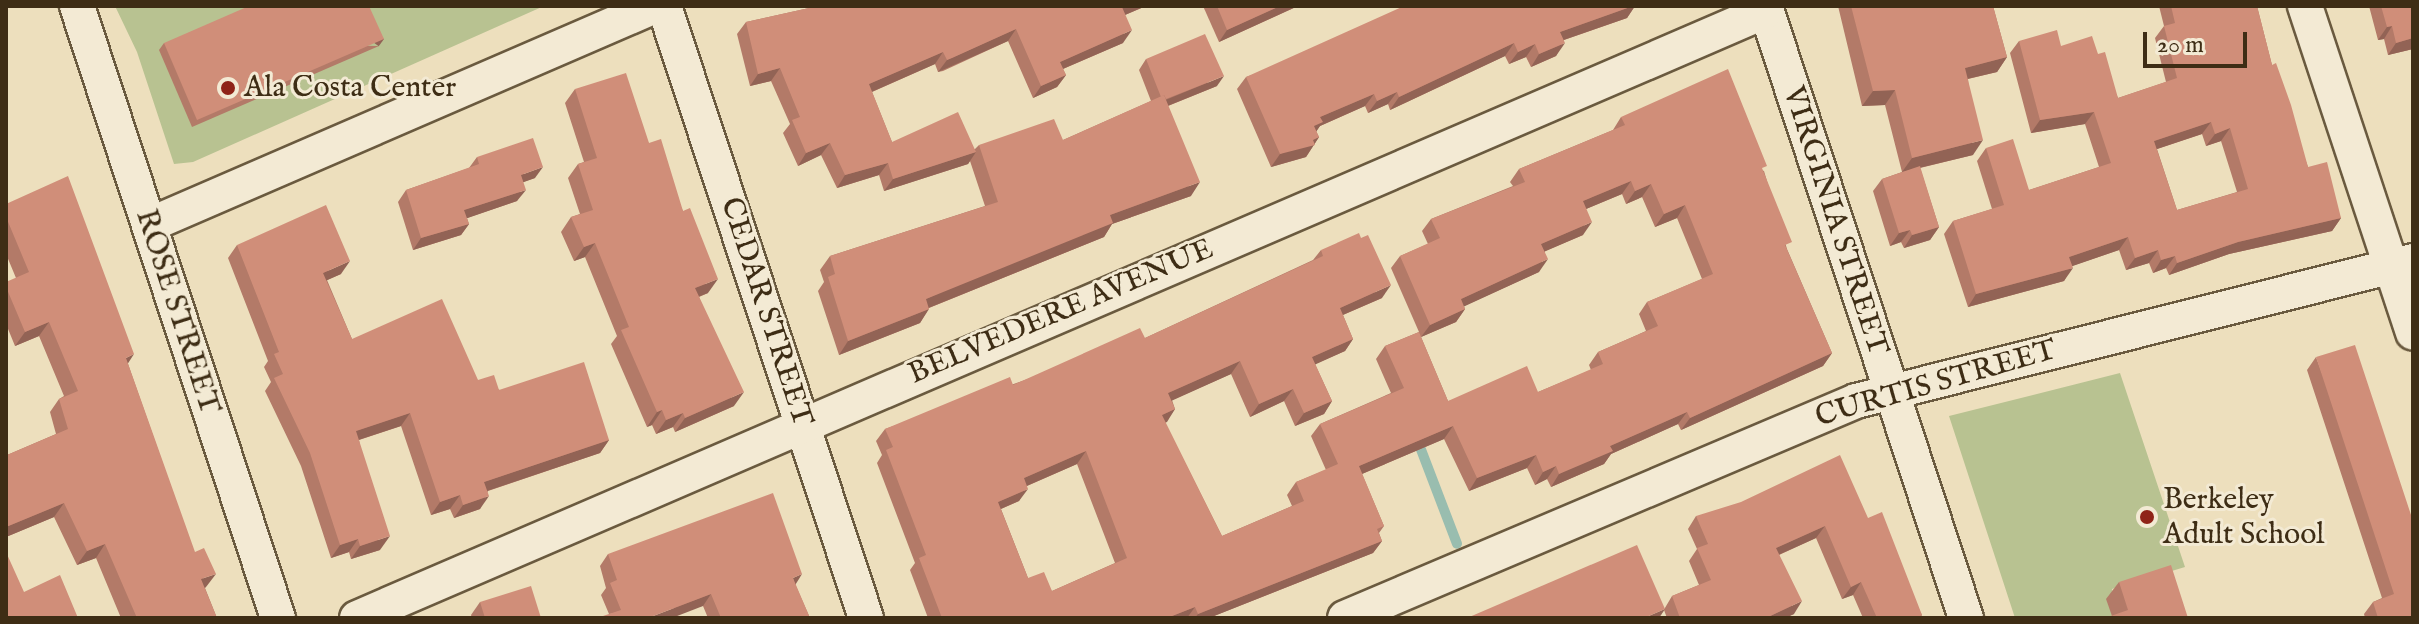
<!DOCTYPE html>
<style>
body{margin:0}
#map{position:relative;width:2419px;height:624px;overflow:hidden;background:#eddfbd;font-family:"IM FELL English",serif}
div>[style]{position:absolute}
.green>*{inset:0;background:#b8c291}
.stream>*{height:10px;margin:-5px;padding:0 5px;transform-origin:5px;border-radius:5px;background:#99bdaf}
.roads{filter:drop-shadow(2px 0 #6a5a3f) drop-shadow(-2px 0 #6a5a3f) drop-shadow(0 2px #6a5a3f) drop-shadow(0 -2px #6a5a3f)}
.minor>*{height:34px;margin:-17px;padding:0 17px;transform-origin:17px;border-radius:17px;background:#f3ead4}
.wall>*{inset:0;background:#b37a68}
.shaded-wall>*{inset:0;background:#926355;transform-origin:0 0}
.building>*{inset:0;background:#d08e79}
.dots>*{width:22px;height:22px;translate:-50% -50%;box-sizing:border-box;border:4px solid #f3ead4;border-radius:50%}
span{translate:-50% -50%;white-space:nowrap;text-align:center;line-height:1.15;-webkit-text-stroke:6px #f3ead4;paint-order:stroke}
.poi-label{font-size:30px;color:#3e2d15}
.left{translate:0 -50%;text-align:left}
.street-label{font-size:30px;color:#3e2d15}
.frame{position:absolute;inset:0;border:8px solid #3e2d15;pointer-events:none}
.scale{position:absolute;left:2143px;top:32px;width:104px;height:36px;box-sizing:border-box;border:4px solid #3e2d15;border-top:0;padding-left:10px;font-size:24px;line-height:28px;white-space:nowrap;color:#3e2d15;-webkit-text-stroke:6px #f3ead4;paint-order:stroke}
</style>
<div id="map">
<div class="green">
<div style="clip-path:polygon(115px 6px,544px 6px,193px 162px,174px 164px,137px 52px)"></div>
<div style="clip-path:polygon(2120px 373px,2185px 567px,2112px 589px,2120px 618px,2015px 618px,1949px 416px)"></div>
</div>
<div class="stream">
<div style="left:1417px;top:439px;width:112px;rotate:69.1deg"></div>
</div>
<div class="roads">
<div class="minor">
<div style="left:77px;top:6px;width:644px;rotate:71.82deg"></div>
<div style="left:664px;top:6px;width:644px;rotate:71.73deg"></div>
<div style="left:1765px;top:6px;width:644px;rotate:71.82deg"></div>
<div style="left:2305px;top:6px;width:344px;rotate:71.7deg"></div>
<div style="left:149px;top:225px;width:551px;rotate:-23.4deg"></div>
<div style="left:357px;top:618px;width:1534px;rotate:-23.31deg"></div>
<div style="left:1345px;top:618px;width:555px;rotate:-23.01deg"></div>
<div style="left:1856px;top:401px;width:574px;rotate:-14.11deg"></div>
</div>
</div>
<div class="wall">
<div style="clip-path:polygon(818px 6px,1146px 6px,1125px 15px,1123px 43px,1063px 69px,1066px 75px,1057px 87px,1033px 98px,1008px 41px,943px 71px,938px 72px,935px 64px,872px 92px,892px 142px,975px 149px,979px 145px,1063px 140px,1151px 101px,1139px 70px,1146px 59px,1217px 86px,1168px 106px,1191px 196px,1112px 224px,1104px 237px,929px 308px,920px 323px,839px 355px,818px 291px,824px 282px,820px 270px,830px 256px,985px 206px,970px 161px,968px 164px,884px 191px,879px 175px,837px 188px,821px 155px,798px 166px,783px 133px,790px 124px,771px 81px,750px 86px,737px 34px,746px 22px)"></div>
<div style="clip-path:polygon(1203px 6px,1298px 6px,1219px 42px)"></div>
<div style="clip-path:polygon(1459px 6px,1635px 6px,1627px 18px,1564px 40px,1556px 56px,1531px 67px,1526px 57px,1509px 64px,1505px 56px,1390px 110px,1388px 104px,1368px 113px,1365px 106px,1320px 126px,1316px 131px,1319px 137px,1306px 157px,1271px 167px,1237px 89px,1246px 77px)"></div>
<div style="clip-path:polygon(1838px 6px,1993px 6px,2007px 57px,1997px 72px,1968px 79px,1973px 155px,1920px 168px,1939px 227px,1930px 240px,1904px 248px,1901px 242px,1890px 246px,1873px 191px,1882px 179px,1902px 172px,1885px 105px,1862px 106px)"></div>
<div style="clip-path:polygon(evenodd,2159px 6px,2257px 6px,2272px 65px,2308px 167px,2341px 218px,2332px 231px,2229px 254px,2169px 275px,2166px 268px,2153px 273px,2149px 263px,2126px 270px,2119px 250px,2072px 266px,2064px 281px,1968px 307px,1944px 234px,1953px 221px,1992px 209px,1977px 161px,1986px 148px,2029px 190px,2099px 167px,2085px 124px,2031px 133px,2010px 53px,2019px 41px,2061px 46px,2098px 54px,2118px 98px,2166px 82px,2155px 38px,2164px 26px,2159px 6px,2202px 134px,2206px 146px,2221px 141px,2237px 192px,2177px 210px,2157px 149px,2202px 134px)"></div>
<div style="clip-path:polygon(2369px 6px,2413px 6px,2413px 49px,2388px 55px,2384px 39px,2378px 40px)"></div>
<div style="clip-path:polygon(164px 43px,379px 46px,192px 127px,159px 50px)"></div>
<div style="clip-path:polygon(575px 89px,649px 143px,683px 211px,708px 293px,699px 297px,734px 406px,675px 432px,673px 427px,656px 434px,652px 425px,647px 427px,611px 344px,617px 336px,585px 257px,574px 261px,561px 232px,571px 217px,580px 214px,568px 178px,578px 164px,584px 162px,565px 103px)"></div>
<div style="clip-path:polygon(evenodd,1621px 117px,1764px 171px,1787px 249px,1832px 353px,1823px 366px,1681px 430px,1678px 424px,1611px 454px,1604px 464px,1551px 487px,1547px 479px,1535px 485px,1527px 468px,1469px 491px,1444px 439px,1362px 474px,1384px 526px,1379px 533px,1382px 541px,1373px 553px,1209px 618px,928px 618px,910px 570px,915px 563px,877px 463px,882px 455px,876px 441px,885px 429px,1145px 338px,1313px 260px,1321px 250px,1382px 298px,1343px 315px,1353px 339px,1345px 351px,1315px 364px,1332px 401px,1324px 414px,1295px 426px,1284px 401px,1250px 417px,1231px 374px,1172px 400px,1175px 409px,1165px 423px,1222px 536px,1292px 506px,1287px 495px,1296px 482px,1326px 470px,1311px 436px,1320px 424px,1391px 393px,1376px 359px,1385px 346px,1419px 332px,1391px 268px,1400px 256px,1428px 244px,1422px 231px,1431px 219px,1513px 186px,1510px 182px,1519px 169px,1613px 130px,1621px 117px,1622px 194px,1626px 204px,1642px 197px,1655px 227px,1677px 218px,1702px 279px,1647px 302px,1639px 314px,1646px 331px,1598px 352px,1589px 365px,1591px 370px,1538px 392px,1448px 401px,1421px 337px,1456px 322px,1465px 309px,1464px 306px,1539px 272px,1545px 251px,1583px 235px,1586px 209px,1622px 194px,1621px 117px,1077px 464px,1115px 563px,1052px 591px,1028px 578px,1001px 509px,1019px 501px,1027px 486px,1077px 464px)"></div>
<div style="clip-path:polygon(477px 157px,535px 178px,523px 182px,517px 201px,467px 218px,469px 224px,461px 235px,413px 250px,398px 202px,406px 190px,469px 168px)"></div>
<div style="clip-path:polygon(6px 204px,128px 364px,206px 587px,205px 588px,217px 618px,121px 618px,96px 558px,77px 565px,54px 517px,6px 537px,6px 454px,7px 455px,56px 434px,50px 412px,59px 399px,64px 396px,39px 336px,15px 346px,6px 324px,6px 287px,16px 278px,6px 254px)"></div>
<div style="clip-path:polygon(237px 245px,341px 274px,327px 280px,352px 339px,478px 380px,609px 440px,600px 453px,488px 491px,480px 509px,454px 518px,450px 509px,431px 515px,401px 426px,359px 440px,380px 550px,351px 559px,349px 552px,331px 558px,301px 466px,265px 391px,271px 382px,264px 367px,268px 361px,228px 258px)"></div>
<div style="clip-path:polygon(2316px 357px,2413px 618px,2365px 618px,2364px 614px,2373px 602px,2382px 598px,2307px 370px)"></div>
<div style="clip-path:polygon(1696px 516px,1868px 518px,1922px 615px,1920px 618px,1863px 618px,1853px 595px,1842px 599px,1816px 538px,1779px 555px,1794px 614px,1785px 618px,1667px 618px,1664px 610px,1659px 618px,1672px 596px,1699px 585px,1689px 561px,1697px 549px,1688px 529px)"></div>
<div style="clip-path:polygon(608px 554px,795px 584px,810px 618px,708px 618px,703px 606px,609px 614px,601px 595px,606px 588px,600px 566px)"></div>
<div style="clip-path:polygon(2119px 582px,2188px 618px,2112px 616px,2106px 599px)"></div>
<div style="clip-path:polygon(480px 602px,541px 618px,472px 618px,471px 615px)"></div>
</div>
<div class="shaded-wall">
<div style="clip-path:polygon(1125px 6px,1146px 6px,1113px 20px,1122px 7px)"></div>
<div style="clip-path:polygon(1280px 6px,1298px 6px,1219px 42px,1227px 30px)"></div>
<div style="clip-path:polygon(1633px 6px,1635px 6px,1627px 18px,1552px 44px,1560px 32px)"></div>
<div style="clip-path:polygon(2392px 26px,2384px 39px,2378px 40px,2387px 27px)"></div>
<div style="clip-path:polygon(1016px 29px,1008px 41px,938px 72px,947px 60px)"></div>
<div style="clip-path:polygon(1132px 30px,1123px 43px,1051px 74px,1060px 62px)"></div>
<div style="clip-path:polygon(2413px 38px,2413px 49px,2388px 55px,2396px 43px)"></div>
<div style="left:384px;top:39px;width:9px;height:204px;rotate:126deg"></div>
<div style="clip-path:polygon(1514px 43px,1505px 56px,1390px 110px,1399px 97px)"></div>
<div style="clip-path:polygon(1565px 43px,1556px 56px,1531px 67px,1539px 54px)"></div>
<div style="clip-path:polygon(1535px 44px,1526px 57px,1509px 64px,1518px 52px)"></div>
<div style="clip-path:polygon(943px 52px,935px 64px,860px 97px,869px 84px)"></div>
<div style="clip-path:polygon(2007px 57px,1997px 72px,1954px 82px,1965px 68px)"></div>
<div style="clip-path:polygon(780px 68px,771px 81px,750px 86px,758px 74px)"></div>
<div style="clip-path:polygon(1066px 75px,1057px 87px,1033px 98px,1041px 86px)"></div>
<div style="clip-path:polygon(1224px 76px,1217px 86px,1155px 111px,1163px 101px)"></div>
<div style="clip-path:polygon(1895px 90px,1885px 105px,1862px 106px,1873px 91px)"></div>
<div style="clip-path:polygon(1397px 92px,1388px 104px,1368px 113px,1377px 101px)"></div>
<div style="clip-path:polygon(1374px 94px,1365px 106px,1320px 126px,1314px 135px,1305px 139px,1320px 117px)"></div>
<div style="clip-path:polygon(2094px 112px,2085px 124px,2031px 133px,2040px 120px)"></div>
<div style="clip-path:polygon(2211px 122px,2202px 134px,2145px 153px,2154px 141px)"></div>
<div style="clip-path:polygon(2230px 128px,2221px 141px,2206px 146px,2215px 134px)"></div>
<div style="clip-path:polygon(1319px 137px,1306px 157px,1271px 167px,1280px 154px)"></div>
<div style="clip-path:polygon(1983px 140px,1973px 155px,1902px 172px,1912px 158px)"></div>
<div style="clip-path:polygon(830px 143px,821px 155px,798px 166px,806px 153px)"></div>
<div style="clip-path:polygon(976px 152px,968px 164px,884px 191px,893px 179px)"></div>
<div style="clip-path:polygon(888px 163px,879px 175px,837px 188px,845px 175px)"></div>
<div style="clip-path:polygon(543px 167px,535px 178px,513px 186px,521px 175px)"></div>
<div style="clip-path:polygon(1631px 181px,1622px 194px,1574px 214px,1583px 201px)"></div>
<div style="clip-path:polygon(1200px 182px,1191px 196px,1112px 224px,1104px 237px,916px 313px,926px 299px,1110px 215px)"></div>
<div style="clip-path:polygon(1651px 184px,1642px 197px,1626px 204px,1635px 191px)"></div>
<div style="clip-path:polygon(526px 190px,517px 201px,456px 222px,464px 210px)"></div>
<div style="clip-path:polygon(1685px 205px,1677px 218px,1655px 227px,1664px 214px)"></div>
<div style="clip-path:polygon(2341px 218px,2332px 231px,2229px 254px,2169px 275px,2177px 263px,2238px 242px)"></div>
<div style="clip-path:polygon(1592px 222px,1583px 235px,1532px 257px,1541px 244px)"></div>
<div style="clip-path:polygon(469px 224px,461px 235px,413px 250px,421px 238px)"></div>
<div style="clip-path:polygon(1939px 227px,1930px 240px,1904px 248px,1912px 235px)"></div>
<div style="clip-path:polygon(1910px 230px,1901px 242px,1890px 246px,1899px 233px)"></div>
<div style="clip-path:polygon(2128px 237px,2119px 250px,2061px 270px,2069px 257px)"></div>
<div style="clip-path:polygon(595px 243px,585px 257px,574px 261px,584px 247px)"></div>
<div style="clip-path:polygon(2158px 250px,2149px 263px,2126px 270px,2135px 258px)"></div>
<div style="clip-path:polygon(2175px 256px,2166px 268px,2153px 273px,2161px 260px)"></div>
<div style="clip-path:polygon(1548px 259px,1539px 272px,1452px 312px,1461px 299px)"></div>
<div style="clip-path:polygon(350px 261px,341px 274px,314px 286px,323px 273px)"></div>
<div style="clip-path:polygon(2073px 268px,2064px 281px,1968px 307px,1976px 294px)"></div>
<div style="clip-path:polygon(718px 279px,708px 293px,685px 302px,695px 288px)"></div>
<div style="clip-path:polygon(1391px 285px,1382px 298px,1331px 320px,1340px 308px)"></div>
<div style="clip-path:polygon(929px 309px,920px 323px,839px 355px,848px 341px)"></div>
<div style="clip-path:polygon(1465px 309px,1456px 322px,1421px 337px,1430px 325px)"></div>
<div style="clip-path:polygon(49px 322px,39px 336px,15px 346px,25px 332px)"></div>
<div style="clip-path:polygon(1353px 339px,1345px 351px,1303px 370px,1312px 357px)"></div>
<div style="clip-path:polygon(1832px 353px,1823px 366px,1681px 430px,1690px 418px)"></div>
<div style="clip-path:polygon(134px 354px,125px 368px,126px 358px)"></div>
<div style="clip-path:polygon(1240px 361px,1231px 374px,1160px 406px,1168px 393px)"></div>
<div style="clip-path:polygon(1293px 389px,1284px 401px,1250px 417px,1259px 404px)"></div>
<div style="clip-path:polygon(744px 392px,734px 406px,675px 432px,685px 418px)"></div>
<div style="clip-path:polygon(1332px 401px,1324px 414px,1295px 426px,1304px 413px)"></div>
<div style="clip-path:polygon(1175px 409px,1167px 422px,1153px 428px,1162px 415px)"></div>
<div style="clip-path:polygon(662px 410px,652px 425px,647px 427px,657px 412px)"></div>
<div style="clip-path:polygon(1687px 412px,1678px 424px,1611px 454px,1604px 464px,1551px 487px,1559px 474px,1610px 446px)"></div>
<div style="clip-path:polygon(410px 413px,401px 426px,346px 444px,356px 431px)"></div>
<div style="clip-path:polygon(683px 413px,673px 427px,656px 434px,666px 420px)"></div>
<div style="clip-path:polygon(1453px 426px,1444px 439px,1350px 479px,1359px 466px)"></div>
<div style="clip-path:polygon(609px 440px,600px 453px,475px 495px,484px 482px)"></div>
<div style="clip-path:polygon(1086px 451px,1077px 464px,1015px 491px,1024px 478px)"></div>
<div style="clip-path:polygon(1536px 455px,1527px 468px,1469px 491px,1477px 478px)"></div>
<div style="clip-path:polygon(1556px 466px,1547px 479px,1535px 485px,1543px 472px)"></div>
<div style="clip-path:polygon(1028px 489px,1019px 501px,989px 514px,998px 502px)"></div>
<div style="clip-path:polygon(460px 495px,450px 509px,431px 515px,440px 502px)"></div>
<div style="clip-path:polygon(489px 496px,480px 509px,454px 518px,463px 505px)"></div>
<div style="clip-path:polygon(64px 503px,54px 517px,6px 537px,6px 527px)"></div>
<div style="clip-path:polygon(1825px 526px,1816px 538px,1767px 560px,1776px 548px)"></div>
<div style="clip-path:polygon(390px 536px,380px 550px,351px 559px,360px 546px)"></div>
<div style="clip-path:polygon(358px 539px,349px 552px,331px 558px,340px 545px)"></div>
<div style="clip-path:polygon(1382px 541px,1373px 553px,1209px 618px,1195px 618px,1198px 614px)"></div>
<div style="clip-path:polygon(105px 544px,96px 558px,77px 565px,87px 551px)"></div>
<div style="clip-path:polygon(216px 574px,206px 587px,192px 593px,201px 579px)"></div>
<div style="clip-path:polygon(802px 574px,794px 587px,793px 578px)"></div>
<div style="clip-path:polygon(1861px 582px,1853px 595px,1842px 599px,1851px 587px)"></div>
<div style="clip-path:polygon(711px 594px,703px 606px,672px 618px,648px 618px)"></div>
<div style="clip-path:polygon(1802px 601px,1794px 614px,1785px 618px,1766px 618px)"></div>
<div style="clip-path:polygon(1195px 607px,1187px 618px,1167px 618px)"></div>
<div style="clip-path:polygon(1665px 609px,1659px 618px,1644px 618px)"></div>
</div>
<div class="building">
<div style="clip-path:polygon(249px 6px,369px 6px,384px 39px,197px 120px,164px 43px)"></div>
<div style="clip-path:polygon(818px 6px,1125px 6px,1122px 7px,1132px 30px,1060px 62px,1066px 75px,1041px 86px,1016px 29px,952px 58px,947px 60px,943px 52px,869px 84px,892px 142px,958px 112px,976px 152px,893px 179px,888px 163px,845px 175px,830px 143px,806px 153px,792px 120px,800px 117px,780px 68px,758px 74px,746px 22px)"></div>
<div style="clip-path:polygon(1217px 6px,1280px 6px,1227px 30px)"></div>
<div style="clip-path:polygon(1404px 6px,1457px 7px,1633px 6px,1560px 32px,1565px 43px,1539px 54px,1535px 44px,1518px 52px,1514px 43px,1399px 97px,1397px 92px,1377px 101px,1374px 94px,1320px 117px,1323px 122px,1314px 126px,1319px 137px,1313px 140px,1315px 145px,1280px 154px,1246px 77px)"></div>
<div style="clip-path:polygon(1851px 6px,1993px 6px,2007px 57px,1965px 68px,1983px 140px,1912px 158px,1895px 90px,1873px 91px)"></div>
<div style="clip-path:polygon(evenodd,2171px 6px,2257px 6px,2272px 65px,2276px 63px,2291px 105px,2308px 167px,2327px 162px,2341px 218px,2238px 242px,2177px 263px,2175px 256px,2161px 260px,2158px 250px,2135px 258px,2128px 237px,2069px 257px,2073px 268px,1976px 294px,1953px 221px,2004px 205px,1986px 148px,2013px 139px,2029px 190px,2111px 163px,2094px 112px,2040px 120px,2019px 41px,2057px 30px,2061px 46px,2092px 36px,2098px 54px,2105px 52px,2118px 98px,2177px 78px,2164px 26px,2175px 23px,2171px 6px,2211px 122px,2215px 134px,2230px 128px,2248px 189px,2177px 210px,2154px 141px,2211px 122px)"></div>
<div style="clip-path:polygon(2381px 6px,2413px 6px,2413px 38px,2396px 43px,2392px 26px,2387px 27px)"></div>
<div style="clip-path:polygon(1205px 34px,1224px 76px,1166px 99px,1164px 95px,1161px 97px,1146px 59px)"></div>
<div style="clip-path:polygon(evenodd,1728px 69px,1767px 166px,1762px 168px,1792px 242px,1785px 245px,1832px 353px,1690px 418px,1687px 412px,1610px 446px,1613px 451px,1559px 474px,1556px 466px,1543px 472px,1536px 455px,1477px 478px,1453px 426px,1359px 466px,1384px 526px,1377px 529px,1382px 541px,1198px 614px,1195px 607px,1167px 618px,942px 618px,919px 558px,926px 555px,886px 450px,893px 447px,885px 429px,1010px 377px,1013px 385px,1140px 328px,1145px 338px,1323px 256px,1321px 250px,1359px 233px,1361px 238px,1368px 235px,1391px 285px,1340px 308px,1353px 339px,1312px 357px,1332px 401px,1304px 413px,1293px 389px,1259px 404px,1240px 361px,1168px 393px,1175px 409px,1162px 415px,1222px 536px,1304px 501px,1296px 482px,1338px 464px,1320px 424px,1404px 388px,1385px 346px,1419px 332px,1448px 401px,1527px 366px,1538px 392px,1603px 364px,1598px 352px,1658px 326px,1647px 302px,1713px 274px,1685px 205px,1664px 214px,1651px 184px,1635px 191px,1631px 181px,1583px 201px,1592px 222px,1541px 244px,1548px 259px,1461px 299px,1465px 309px,1430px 325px,1400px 256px,1440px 238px,1431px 219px,1525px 182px,1519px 169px,1625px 125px,1621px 117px,1728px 69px,1086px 451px,1127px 558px,1052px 591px,1044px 572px,1028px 578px,998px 502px,1028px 489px,1024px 478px,1086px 451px)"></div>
<div style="clip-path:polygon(626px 73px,649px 143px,661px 139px,683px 211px,690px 208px,718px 279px,695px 288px,744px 392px,685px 418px,683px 413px,666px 420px,662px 410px,657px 412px,621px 330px,629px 327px,595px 243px,584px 247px,571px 217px,593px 210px,578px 164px,597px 158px,575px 89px)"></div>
<div style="clip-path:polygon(1164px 95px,1200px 182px,1110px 215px,1113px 223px,926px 299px,929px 309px,848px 341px,828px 277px,835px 274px,830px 256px,998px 202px,979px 145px,1054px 119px,1063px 140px)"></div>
<div style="clip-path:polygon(533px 138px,543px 167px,521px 175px,526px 190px,464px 210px,469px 224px,421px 238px,406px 190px,479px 164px,477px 157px)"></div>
<div style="clip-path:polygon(1920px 166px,1939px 227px,1912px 235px,1910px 230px,1899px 233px,1882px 179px)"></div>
<div style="clip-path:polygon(68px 176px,134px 354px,126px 358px,195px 552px,204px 548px,216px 574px,201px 579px,217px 618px,137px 618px,105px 544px,87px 551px,64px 503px,6px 527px,6px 454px,7px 455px,68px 429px,59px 399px,78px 391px,49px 322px,25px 332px,6px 287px,6px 282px,29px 272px,6px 217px,6px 204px)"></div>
<div style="clip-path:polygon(326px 205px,350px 261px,323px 273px,352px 339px,442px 299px,478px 380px,494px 375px,499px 390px,584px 362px,609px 440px,484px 482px,489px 496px,463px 505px,460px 495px,440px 502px,410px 413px,356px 431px,390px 536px,360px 546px,358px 539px,340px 545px,310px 453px,274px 378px,283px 374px,274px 354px,279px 352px,237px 245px)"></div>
<div style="clip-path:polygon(2355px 345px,2413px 521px,2413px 618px,2378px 618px,2373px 602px,2394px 594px,2316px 357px)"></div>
<div style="clip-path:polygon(1840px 455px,1868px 518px,1882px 512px,1922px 615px,1916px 618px,1877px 618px,1861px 582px,1851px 587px,1825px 526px,1776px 548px,1802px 601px,1766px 618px,1680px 618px,1672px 596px,1711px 580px,1697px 548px,1708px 544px,1696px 516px,1741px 502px)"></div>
<div style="clip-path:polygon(773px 493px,802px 574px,793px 578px,810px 618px,721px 618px,711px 594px,648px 618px,597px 618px,621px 610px,610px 583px,617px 580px,608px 554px)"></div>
<div style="clip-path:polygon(1637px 545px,1665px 609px,1644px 618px,1467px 618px)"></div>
<div style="clip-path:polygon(6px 552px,24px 592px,60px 575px,78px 618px,6px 618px)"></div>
<div style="clip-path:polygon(2171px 565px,2188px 618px,2105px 618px,2128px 610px,2119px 582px)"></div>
<div style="clip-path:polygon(531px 586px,541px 618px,485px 618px,480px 602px)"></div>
</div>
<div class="dots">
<div style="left:228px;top:88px;background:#8f2418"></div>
<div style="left:2147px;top:517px;background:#8f2418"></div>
</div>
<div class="poi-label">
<span class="left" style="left:244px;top:88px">Ala Costa Center</span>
<span class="left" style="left:2163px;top:517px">Berkeley<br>Adult School</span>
</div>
<div class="street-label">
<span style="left:1835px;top:221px;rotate:72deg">VIRGINIA STREET</span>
<span style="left:177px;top:312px;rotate:72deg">ROSE STREET</span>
<span style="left:766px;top:312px;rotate:72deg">CEDAR STREET</span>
<span style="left:1061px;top:312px;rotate:-23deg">BELVEDERE AVENUE</span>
<span style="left:1936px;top:384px;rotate:-16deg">CURTIS STREET</span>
</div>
<div class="frame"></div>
<div class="scale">20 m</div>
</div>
